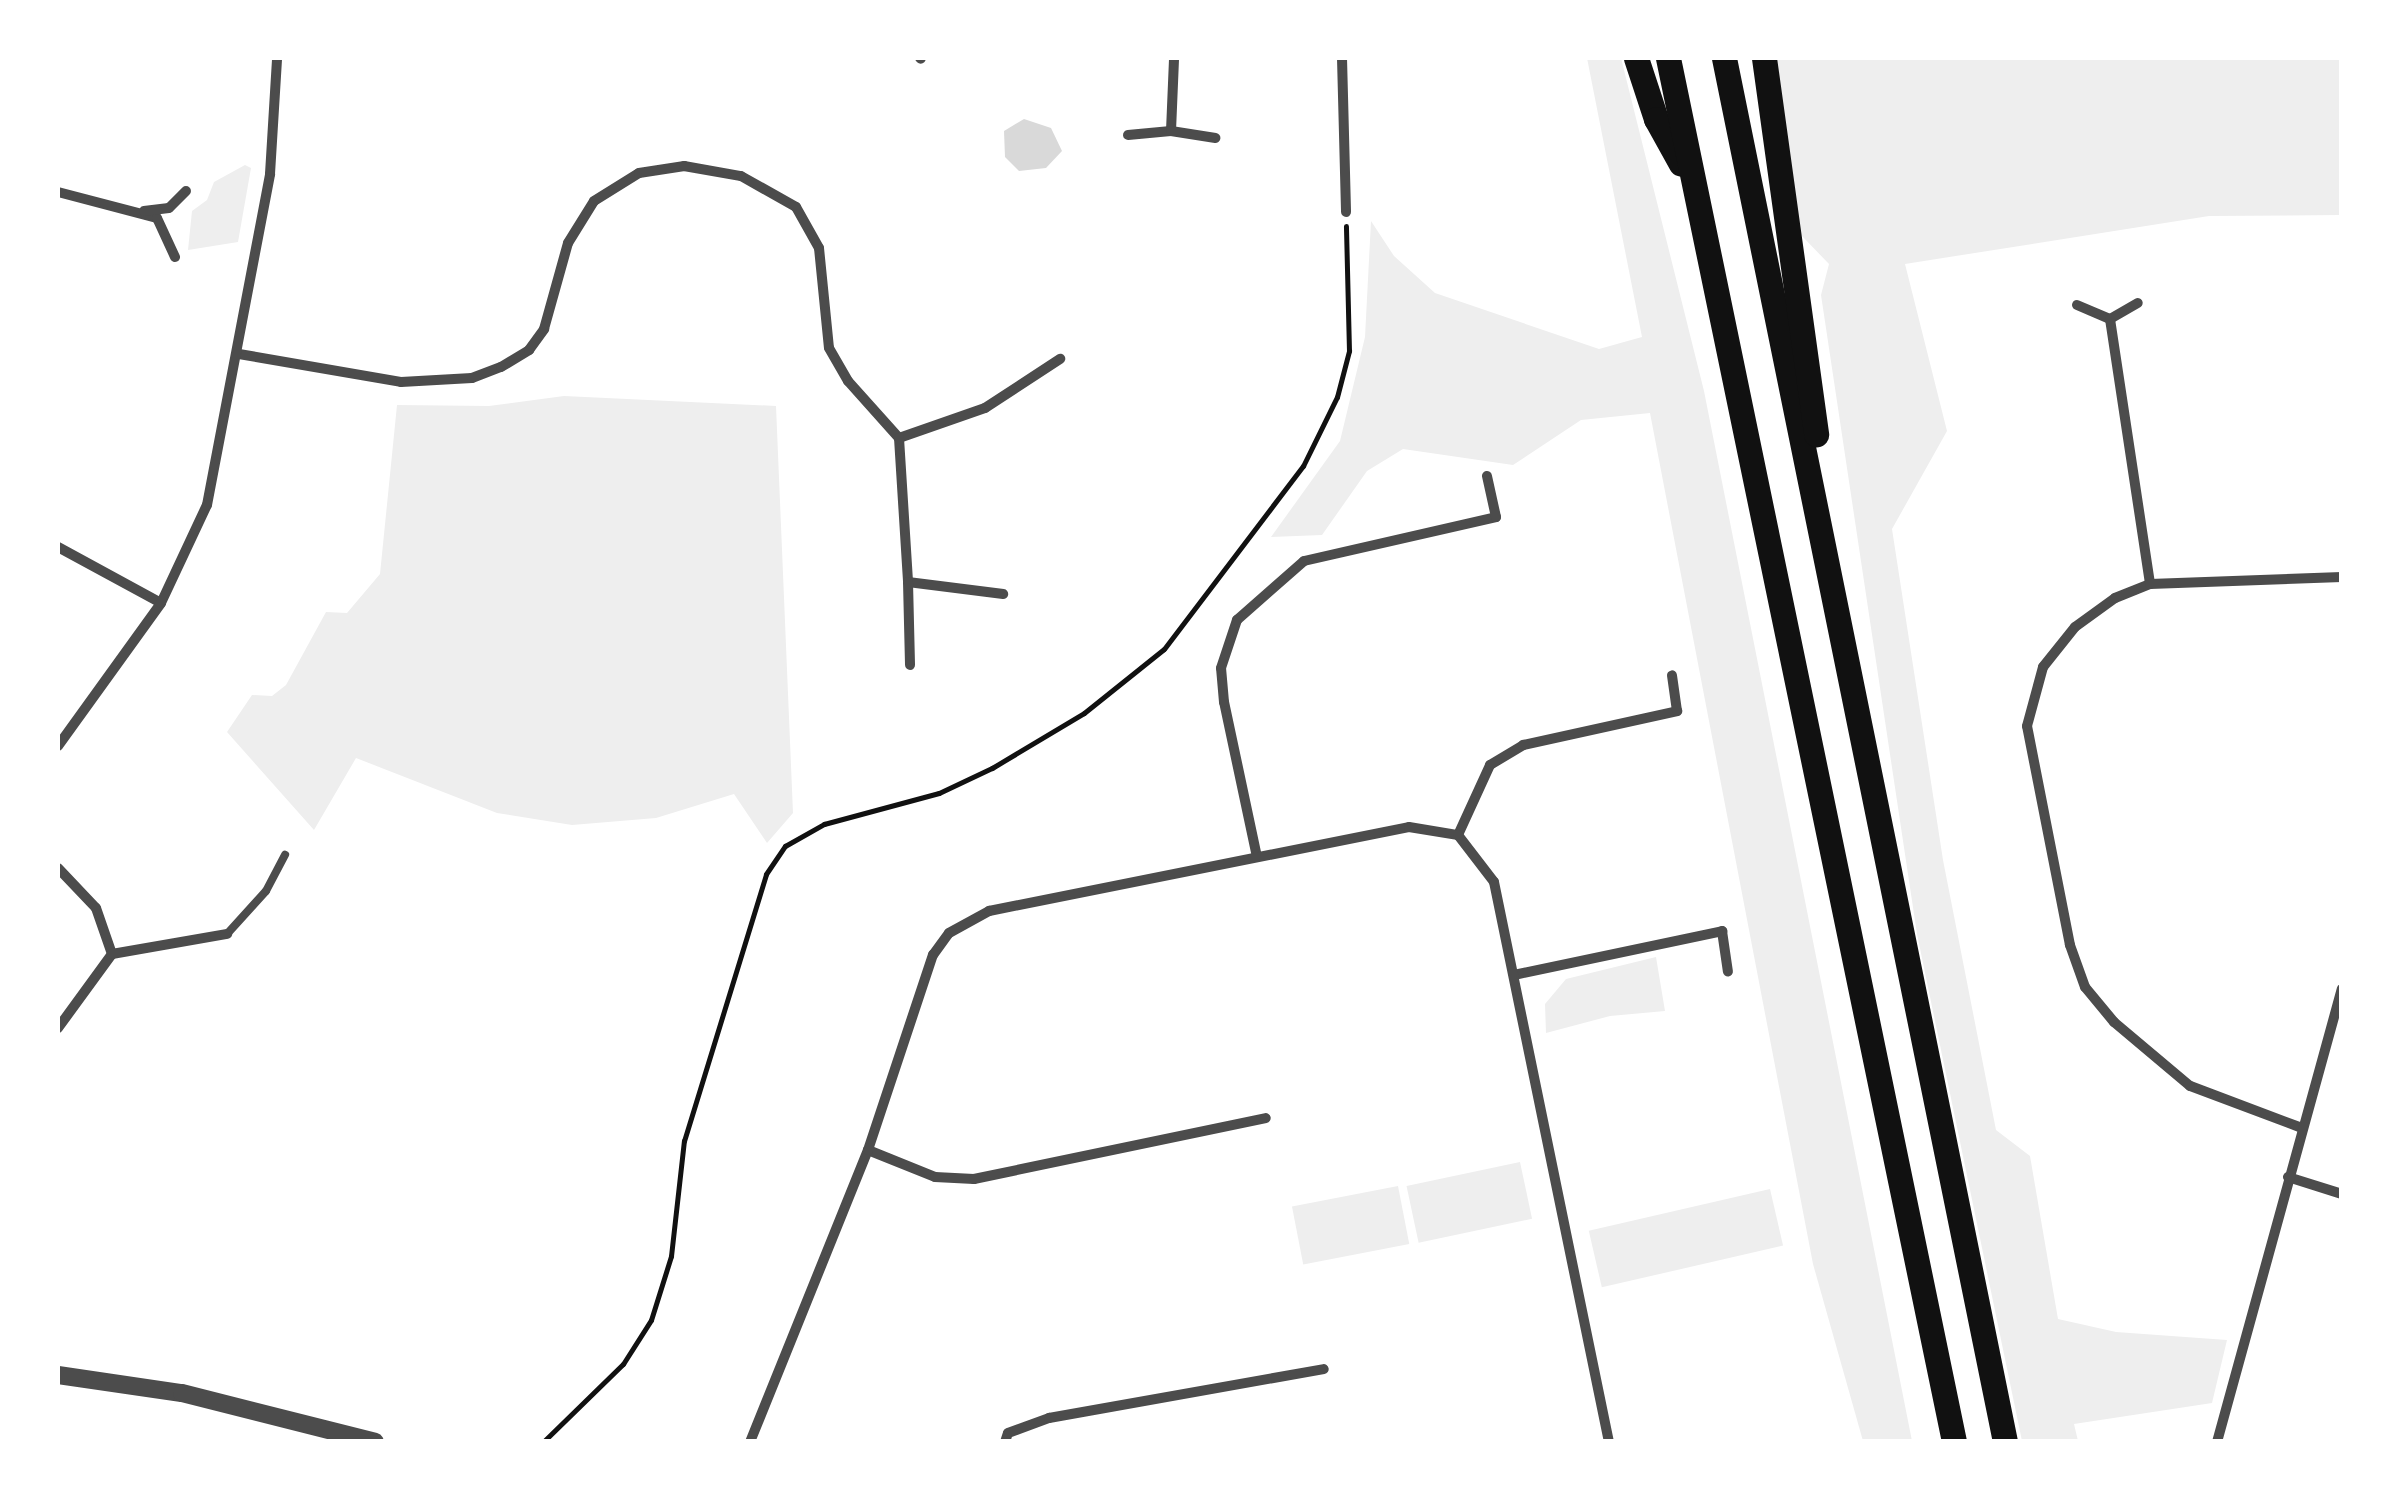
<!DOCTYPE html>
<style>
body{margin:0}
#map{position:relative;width:2399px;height:1499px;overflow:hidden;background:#fff;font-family:"Space Grotesk",sans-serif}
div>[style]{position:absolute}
.green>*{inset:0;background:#eee;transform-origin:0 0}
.water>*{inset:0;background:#d9d9d9}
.path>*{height:5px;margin:-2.5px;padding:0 2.5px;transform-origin:2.5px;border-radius:2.5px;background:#111}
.service>*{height:8px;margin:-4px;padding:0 4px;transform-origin:4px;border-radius:4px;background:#4c4c4c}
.minor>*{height:10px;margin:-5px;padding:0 5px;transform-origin:5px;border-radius:5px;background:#4c4c4c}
.tertiary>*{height:18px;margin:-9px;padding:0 9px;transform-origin:9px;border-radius:9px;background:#4c4c4c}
.trunk>*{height:25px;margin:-12.5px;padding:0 12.5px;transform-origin:12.5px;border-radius:12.5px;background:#111}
span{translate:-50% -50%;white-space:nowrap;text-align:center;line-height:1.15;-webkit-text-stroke:10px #fff;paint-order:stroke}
.frame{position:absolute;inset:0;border:60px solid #fff;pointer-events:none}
</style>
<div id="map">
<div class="green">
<div style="clip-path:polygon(1587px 58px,1621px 58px,1704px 391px,1912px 1441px,1863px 1441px,1813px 1264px,1650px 413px,1581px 420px,1513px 465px,1403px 449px,1367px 471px,1322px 535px,1271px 537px,1340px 441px,1365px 337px,1371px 221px,1394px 256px,1435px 293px,1599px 349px,1642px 337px)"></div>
<div style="clip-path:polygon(1776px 58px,2341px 58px,2341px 215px,2209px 216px,1905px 264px,1947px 431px,1892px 529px,1943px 860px,1996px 1130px,2030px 1156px,2058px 1319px,2116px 1332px,2227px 1340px,2212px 1403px,2074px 1424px,2078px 1441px,2022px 1441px,1917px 934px,1821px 295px,1829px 264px,1801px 235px)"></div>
<div style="clip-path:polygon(245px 165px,251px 168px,238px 242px,188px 250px,192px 211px,207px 200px,214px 182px)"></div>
<div style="clip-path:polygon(564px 396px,776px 406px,793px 813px,767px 843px,734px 794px,656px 818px,572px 825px,497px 813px,356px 758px,314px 830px,227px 732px,252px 695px,272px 696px,286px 685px,326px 612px,347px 613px,380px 574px,397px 405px,489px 406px)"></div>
<div style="clip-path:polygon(1656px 957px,1665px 1011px,1610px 1016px,1546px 1033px,1545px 1004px,1566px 979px)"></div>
<div style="left:1520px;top:1162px;width:58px;height:116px;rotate:78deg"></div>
<div style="left:1398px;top:1186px;width:59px;height:108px;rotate:79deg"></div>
<div style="left:1770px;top:1189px;width:58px;height:186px;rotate:77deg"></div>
</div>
<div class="water">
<div style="clip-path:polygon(1024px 119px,1051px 128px,1062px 151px,1046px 168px,1019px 171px,1005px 157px,1004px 131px)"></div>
</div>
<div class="path">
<div style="left:543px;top:1442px;width:112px;rotate:-44.3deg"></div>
<div style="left:623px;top:1364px;width:52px;rotate:-57.5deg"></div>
<div style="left:651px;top:1320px;width:67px;rotate:-72.6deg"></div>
<div style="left:671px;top:1256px;width:116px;rotate:-83.6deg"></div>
<div style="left:684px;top:1141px;width:279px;rotate:-72.9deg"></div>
<div style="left:766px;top:874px;width:34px;rotate:-56deg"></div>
<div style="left:785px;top:846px;width:45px;rotate:-29.4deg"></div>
<div style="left:824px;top:824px;width:119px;rotate:-15.1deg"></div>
<div style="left:939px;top:793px;width:59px;rotate:-25.3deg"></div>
<div style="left:992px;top:768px;width:107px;rotate:-30.9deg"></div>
<div style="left:1084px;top:713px;width:102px;rotate:-38.7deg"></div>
<div style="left:1164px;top:649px;width:230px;rotate:-52.8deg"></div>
<div style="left:1303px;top:466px;width:77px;rotate:-63.8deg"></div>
<div style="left:1337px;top:397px;width:48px;rotate:-75.4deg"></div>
<div style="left:1349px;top:351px;width:125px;rotate:-91.4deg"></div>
</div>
<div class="service">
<div style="left:227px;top:934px;width:58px;rotate:-47.8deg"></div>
<div style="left:266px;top:891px;width:41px;rotate:-62.2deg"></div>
</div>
<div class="minor">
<div style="left:920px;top:58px;width:1px;rotate:45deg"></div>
<div style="left:1342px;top:58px;width:154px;rotate:88.5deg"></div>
<div style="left:1171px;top:131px;width:73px;rotate:-87.6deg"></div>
<div style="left:1128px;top:135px;width:43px;rotate:-5.3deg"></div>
<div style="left:1171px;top:131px;width:45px;rotate:9deg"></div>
<div style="left:58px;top:192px;width:102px;rotate:14.7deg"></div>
<div style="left:157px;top:218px;width:43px;rotate:65.2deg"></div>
<div style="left:144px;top:211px;width:25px;rotate:-7deg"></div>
<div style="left:169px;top:208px;width:24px;rotate:-45deg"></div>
<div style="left:2077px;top:305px;width:36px;rotate:23deg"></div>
<div style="left:2110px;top:319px;width:32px;rotate:-30deg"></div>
<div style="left:2110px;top:319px;width:268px;rotate:81.4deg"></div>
<div style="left:239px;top:354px;width:164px;rotate:9.8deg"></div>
<div style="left:401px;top:382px;width:71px;rotate:-3.2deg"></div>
<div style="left:472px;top:378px;width:31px;rotate:-21deg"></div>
<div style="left:501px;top:367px;width:33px;rotate:-31deg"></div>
<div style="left:529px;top:350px;width:26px;rotate:-54deg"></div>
<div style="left:544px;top:329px;width:89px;rotate:-74.4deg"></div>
<div style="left:568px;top:243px;width:49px;rotate:-58.2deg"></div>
<div style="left:594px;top:201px;width:53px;rotate:-31.9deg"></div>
<div style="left:639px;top:173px;width:46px;rotate:-8.8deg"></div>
<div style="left:684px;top:166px;width:58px;rotate:10deg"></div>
<div style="left:741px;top:176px;width:63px;rotate:29.4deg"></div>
<div style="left:796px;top:207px;width:47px;rotate:60.7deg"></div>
<div style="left:819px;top:248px;width:100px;rotate:84.3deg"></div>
<div style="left:829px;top:348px;width:38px;rotate:60deg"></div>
<div style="left:848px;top:381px;width:76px;rotate:48.2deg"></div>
<div style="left:899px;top:438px;width:91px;rotate:-19.2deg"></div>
<div style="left:985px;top:408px;width:90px;rotate:-33.2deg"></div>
<div style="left:899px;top:438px;width:144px;rotate:86.4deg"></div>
<div style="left:908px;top:582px;width:96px;rotate:7.2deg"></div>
<div style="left:58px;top:547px;width:117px;rotate:28.5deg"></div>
<div style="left:908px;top:582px;width:83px;rotate:88.6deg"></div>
<div style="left:58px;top:746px;width:176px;rotate:-54.2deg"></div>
<div style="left:161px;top:603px;width:108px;rotate:-64.9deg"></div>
<div style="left:207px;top:505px;width:337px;rotate:-79.2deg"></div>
<div style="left:270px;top:174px;width:116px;rotate:-86.5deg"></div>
<div style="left:1458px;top:835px;width:77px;rotate:-65.4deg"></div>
<div style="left:1490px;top:765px;width:39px;rotate:-31deg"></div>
<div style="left:1523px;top:745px;width:158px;rotate:-12.4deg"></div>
<div style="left:1677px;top:711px;width:36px;rotate:-98deg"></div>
<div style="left:1257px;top:857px;width:158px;rotate:-102deg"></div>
<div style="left:1224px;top:702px;width:34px;rotate:-95deg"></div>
<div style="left:1221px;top:668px;width:51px;rotate:-71.6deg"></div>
<div style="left:1237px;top:620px;width:89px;rotate:-41.4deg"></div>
<div style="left:1304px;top:561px;width:197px;rotate:-12.9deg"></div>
<div style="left:1496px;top:517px;width:42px;rotate:-102.4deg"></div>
<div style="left:58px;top:868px;width:55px;rotate:46.5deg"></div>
<div style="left:96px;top:908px;width:49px;rotate:70.8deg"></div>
<div style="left:112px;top:954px;width:92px;rotate:126.1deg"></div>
<div style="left:112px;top:954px;width:117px;rotate:-9.9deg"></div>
<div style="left:1514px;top:975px;width:213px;rotate:-11.9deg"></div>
<div style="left:1722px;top:931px;width:41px;rotate:81.7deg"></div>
<div style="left:2302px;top:1128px;width:120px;rotate:-159.4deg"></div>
<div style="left:2190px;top:1086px;width:99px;rotate:-139.9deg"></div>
<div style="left:2114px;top:1022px;width:45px;rotate:-129.6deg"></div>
<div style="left:2085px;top:987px;width:45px;rotate:-109.7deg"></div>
<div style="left:2070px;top:945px;width:223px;rotate:-101.1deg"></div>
<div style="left:2027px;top:726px;width:61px;rotate:-74.8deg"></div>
<div style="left:2043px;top:667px;width:51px;rotate:-51.3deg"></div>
<div style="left:2075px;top:627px;width:49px;rotate:-35.9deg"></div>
<div style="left:2115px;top:598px;width:38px;rotate:-22deg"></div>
<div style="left:2150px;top:584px;width:192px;rotate:-2.1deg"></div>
<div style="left:868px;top:1150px;width:72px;rotate:21.9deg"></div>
<div style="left:935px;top:1177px;width:39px;rotate:3deg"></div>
<div style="left:974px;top:1179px;width:298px;rotate:-11.8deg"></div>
<div style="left:2288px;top:1177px;width:57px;rotate:17.5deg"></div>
<div style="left:750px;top:1442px;width:315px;rotate:-68deg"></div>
<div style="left:868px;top:1150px;width:206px;rotate:-71.6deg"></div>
<div style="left:933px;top:955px;width:27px;rotate:-54deg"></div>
<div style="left:949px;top:933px;width:46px;rotate:-28.8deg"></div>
<div style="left:989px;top:911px;width:428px;rotate:-11.3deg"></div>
<div style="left:1409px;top:827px;width:50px;rotate:9.3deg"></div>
<div style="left:1458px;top:835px;width:59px;rotate:52.5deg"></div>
<div style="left:1494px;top:882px;width:572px;rotate:78.4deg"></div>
<div style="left:1005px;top:1442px;width:9px;rotate:-72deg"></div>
<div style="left:1008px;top:1433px;width:44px;rotate:-20.1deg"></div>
<div style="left:1049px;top:1418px;width:279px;rotate:-10.1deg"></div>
<div style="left:2217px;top:1442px;width:470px;rotate:-74.6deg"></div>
</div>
<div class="tertiary">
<div style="left:58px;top:1375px;width:125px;rotate:8.3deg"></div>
<div style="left:182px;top:1393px;width:199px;rotate:14.2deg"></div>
</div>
<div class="trunk">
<div style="left:1636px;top:58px;width:64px;rotate:71.8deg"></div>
<div style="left:1656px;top:119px;width:51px;rotate:60.9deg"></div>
<div style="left:1668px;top:58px;width:1413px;rotate:78.32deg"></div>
<div style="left:1724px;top:58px;width:1412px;rotate:78.52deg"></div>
<div style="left:1764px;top:58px;width:380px;rotate:82.1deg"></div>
</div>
<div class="frame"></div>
</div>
